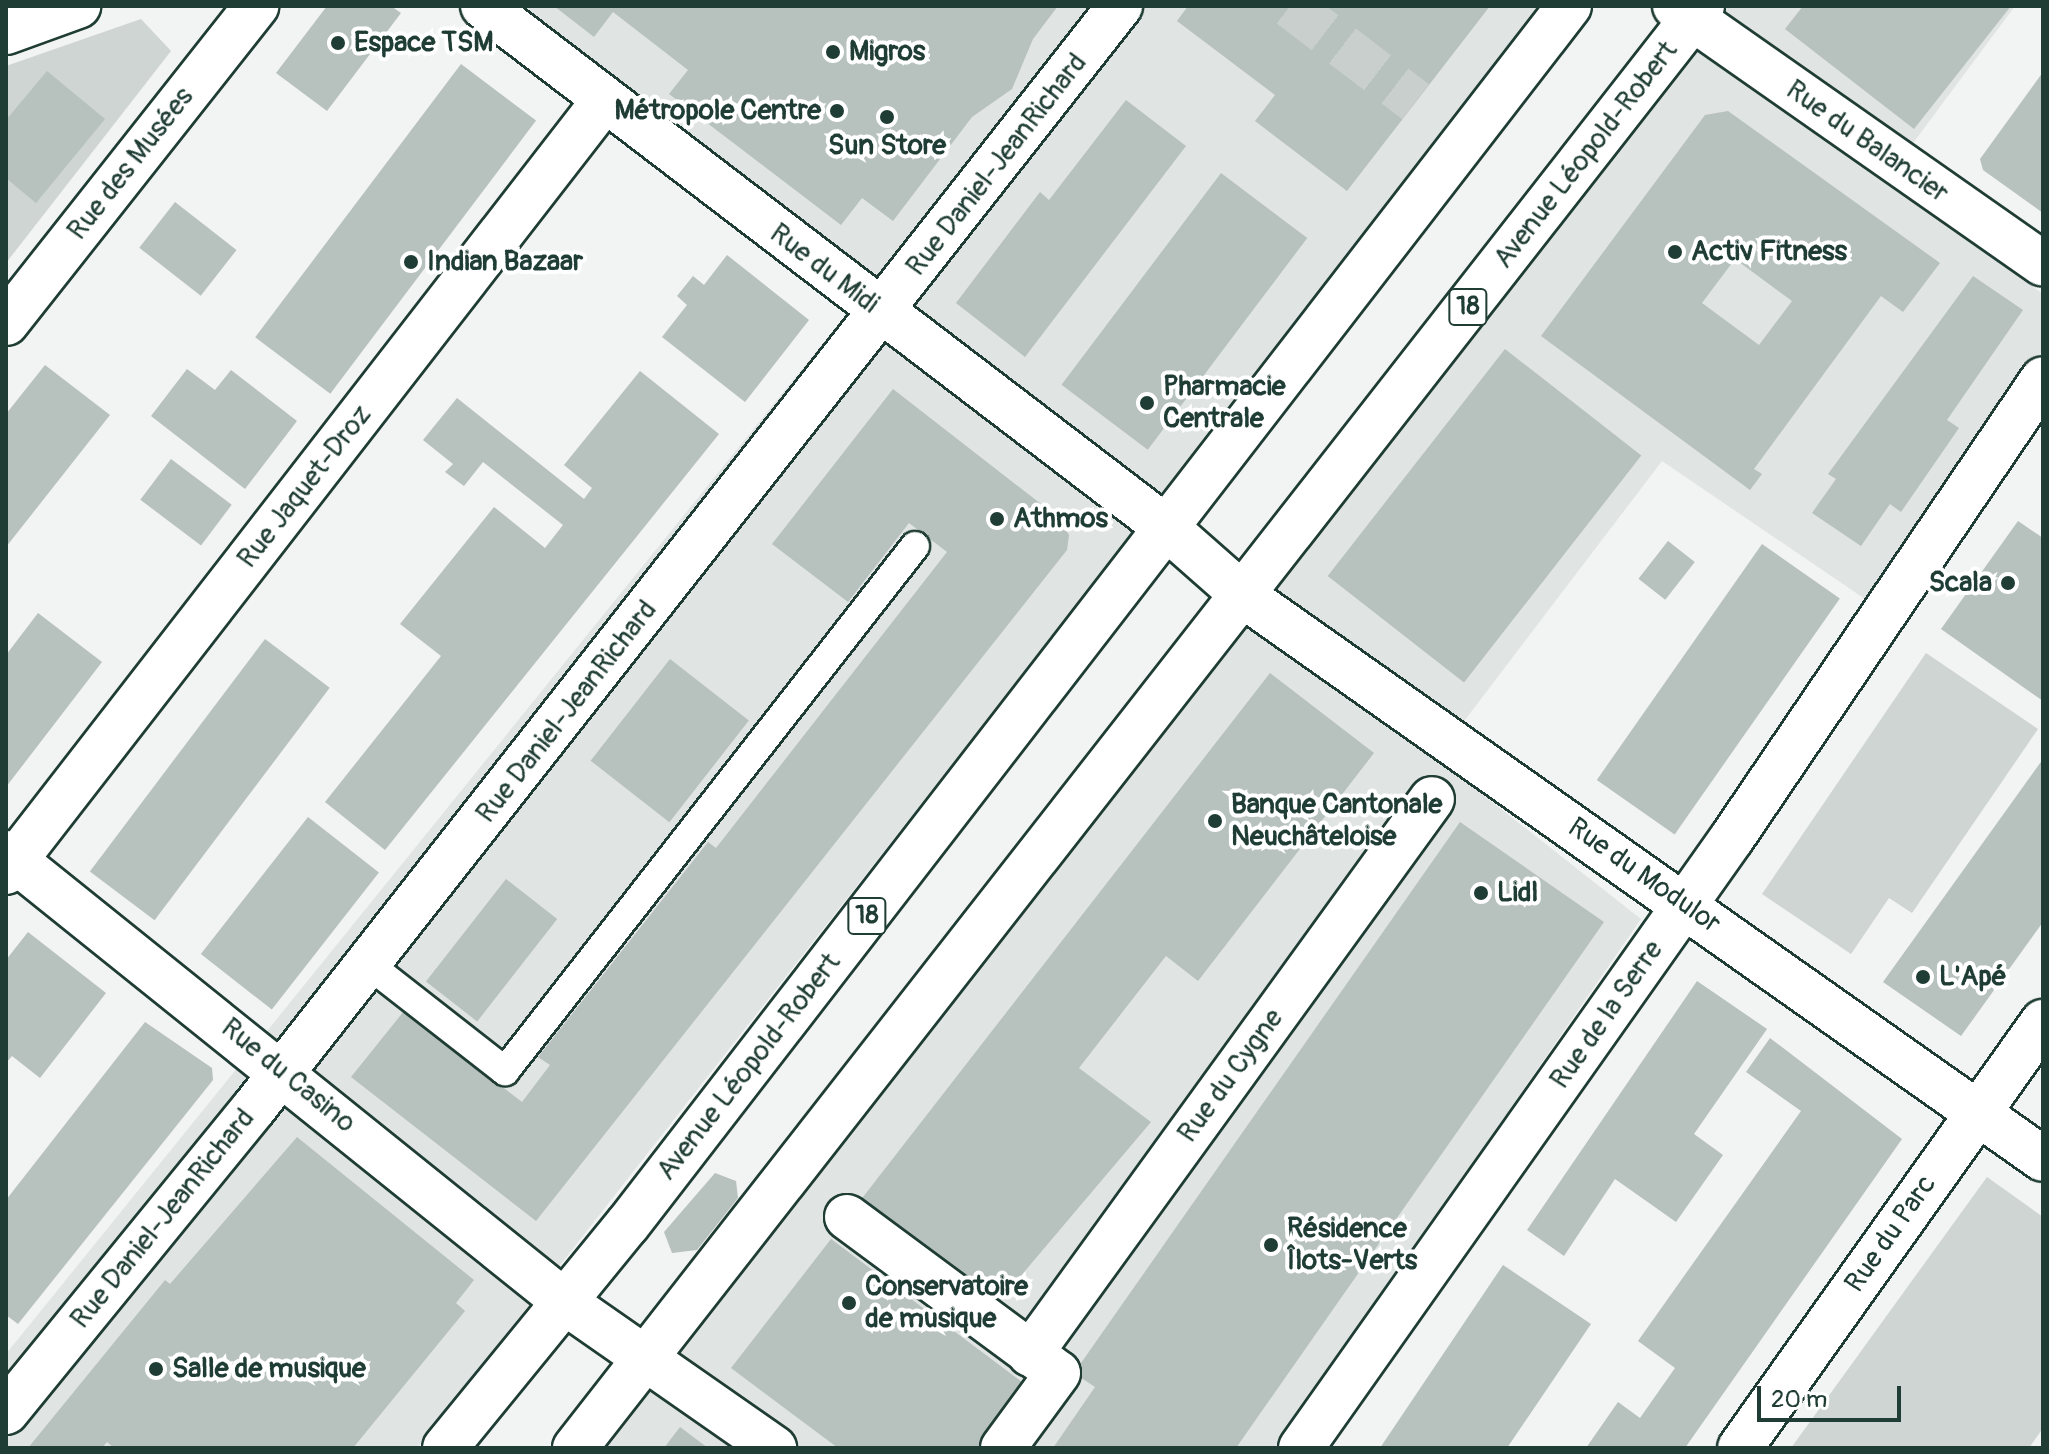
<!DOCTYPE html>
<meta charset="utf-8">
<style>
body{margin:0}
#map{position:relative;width:2049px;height:1454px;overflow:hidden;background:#f2f3f3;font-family:Pangolin,sans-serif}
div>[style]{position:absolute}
.built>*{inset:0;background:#e0e4e3}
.green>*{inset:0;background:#ced5d3}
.building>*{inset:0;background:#b7c1bd;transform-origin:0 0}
.street-tunnel>*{height:44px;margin-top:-22px;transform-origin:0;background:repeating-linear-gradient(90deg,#c8cfcd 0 44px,transparent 0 66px)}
.roads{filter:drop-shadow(2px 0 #1f3d34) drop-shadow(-2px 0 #1f3d34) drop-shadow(0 2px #1f3d34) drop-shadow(0 -2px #1f3d34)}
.lane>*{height:28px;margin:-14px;padding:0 14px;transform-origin:14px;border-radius:14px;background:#fff}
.street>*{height:44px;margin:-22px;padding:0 22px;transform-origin:22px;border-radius:22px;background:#fff}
.secondary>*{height:44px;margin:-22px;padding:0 22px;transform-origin:22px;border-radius:22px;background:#fff}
.primary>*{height:44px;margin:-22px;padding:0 22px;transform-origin:22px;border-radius:22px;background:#fff}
.dots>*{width:22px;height:22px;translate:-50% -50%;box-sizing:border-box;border:4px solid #fff;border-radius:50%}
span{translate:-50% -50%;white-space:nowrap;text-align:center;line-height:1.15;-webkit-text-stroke:8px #fff;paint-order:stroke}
.shield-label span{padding:2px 6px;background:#fff;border:2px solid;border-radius:6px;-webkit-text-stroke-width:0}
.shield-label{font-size:26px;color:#1f3d34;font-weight:700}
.poi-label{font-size:28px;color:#1f3d34;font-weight:700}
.left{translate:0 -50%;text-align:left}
.right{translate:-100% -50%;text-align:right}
.street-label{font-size:28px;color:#1f3d34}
.frame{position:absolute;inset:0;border:8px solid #1f3d34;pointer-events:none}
.scale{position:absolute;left:1757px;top:1386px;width:144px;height:36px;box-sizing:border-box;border:4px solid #1f3d34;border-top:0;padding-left:10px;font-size:24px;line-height:28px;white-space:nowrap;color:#1f3d34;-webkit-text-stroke:6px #fff;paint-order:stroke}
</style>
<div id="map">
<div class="built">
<div style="clip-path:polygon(507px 6px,1545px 6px,417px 1448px,6px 1448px,6px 1354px,874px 280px)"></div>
<div style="clip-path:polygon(1723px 6px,2015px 6px,1884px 182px,2043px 294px,2043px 350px,1865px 599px,1662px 461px,1436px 758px,1641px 919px,1276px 1448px,574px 1448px)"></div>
</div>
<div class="green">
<div style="clip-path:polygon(141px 19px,171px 51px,6px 263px,6px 66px)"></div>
<div style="clip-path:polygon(1926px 653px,2038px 729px,1912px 913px,1889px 898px,1851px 954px,1762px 894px)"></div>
<div style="clip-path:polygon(1987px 1177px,2043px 1217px,2043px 1428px,2029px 1448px,1791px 1448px)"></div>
</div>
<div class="building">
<div style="clip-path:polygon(327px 6px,391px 6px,401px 13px,327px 111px,276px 73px)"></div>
<div style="clip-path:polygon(554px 6px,1058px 6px,1033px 39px,1012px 89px,972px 117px,893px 221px,862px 198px,841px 225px,669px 94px,688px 70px,613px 12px,594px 37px)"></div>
<div style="clip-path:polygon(1188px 6px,1490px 6px,1347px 191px,1255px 121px,1275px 95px,1177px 21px)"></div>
<div style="clip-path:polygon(1803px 6px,2011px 6px,1914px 129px,1785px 29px)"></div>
<div style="left:461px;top:64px;width:94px;height:342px;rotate:37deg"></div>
<div style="clip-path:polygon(47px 71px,105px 119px,36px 203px,6px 178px,6px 120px)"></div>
<div style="clip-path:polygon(2043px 72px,2043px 213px,1983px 170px,1980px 159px)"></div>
<div style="clip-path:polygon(1126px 100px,1186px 146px,1025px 357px,956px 303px,1040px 192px,1049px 200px)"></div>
<div style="clip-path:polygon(evenodd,1728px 111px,1940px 263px,1903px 312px,1881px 296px,1754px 469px,1762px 474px,1750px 490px,1541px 336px,1705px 115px,1728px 111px,1735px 259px,1792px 301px,1759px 345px,1702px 303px,1735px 259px)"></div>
<div style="left:1221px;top:173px;width:108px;height:265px;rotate:37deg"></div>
<div style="left:175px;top:202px;width:78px;height:58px;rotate:38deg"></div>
<div style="clip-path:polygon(727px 255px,809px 320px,745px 402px,662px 337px,687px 305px,677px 296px,693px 276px,704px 285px)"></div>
<div style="clip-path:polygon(1973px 276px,2023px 310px,1947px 420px,1959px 428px,1901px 512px,1890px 504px,1861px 546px,1812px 513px,1836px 479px,1828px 474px)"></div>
<div style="left:1505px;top:349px;width:173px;height:288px;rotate:38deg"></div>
<div style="clip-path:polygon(45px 365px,110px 415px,6px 547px,6px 414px)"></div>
<div style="clip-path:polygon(187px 369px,215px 390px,231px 370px,297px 421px,245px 489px,151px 416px)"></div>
<div style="clip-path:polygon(640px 371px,719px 434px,385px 850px,325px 802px,441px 656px,400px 624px,494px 507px,545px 548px,563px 525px,483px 462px,464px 486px,445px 472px,453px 464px,423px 440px,457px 398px,584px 499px,592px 488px,564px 465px)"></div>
<div style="clip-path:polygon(893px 389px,1059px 518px,1069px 535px,1067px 550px,536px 1221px,351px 1077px,404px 1011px,522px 1102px,550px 1065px,538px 1057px,708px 842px,716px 848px,947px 552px,909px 523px,848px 602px,772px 544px)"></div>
<div style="left:171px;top:459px;width:76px;height:51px;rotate:37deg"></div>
<div style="clip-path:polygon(2018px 521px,2043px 538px,2043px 701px,1941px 629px)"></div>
<div style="left:1668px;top:541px;width:34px;height:48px;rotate:38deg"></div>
<div style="left:1762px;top:544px;width:95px;height:288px;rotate:35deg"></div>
<div style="clip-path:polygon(38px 613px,102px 662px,6px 787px,6px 655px)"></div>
<div style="left:265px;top:639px;width:81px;height:291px;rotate:37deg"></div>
<div style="left:670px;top:659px;width:100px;height:129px;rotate:38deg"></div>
<div style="clip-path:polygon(1270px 673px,1374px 753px,1198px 981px,1166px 956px,1079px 1068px,1151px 1122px,992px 1310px,856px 1206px)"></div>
<div style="clip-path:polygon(2043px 759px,2043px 922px,1961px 1036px,1883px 982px)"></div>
<div style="left:308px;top:817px;width:90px;height:174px;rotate:38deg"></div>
<div style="clip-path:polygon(1460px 822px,1604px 922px,1236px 1448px,1053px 1448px,1095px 1387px,1074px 1373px)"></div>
<div style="left:506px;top:879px;width:65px;height:130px;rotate:38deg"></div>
<div style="clip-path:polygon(28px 932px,106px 993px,40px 1078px,12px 1056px,6px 1063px,6px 960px)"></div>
<div style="clip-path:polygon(1697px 981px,1767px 1029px,1694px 1134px,1723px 1155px,1676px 1222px,1615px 1179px,1564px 1256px,1527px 1230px)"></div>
<div style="clip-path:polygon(145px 1022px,212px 1068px,213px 1080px,18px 1324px,6px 1315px,6px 1200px)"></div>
<div style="clip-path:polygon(1770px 1038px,1902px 1139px,1685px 1448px,1586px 1448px,1618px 1402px,1640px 1418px,1675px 1368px,1638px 1341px,1801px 1111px,1746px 1072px)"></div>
<div style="clip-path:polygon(297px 1137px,474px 1280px,456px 1303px,465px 1311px,353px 1448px,114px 1448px,107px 1442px,102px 1448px,28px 1448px,165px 1280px,170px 1284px)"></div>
<div style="clip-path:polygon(715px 1173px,736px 1181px,738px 1198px,697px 1250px,672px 1253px,664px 1232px)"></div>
<div style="clip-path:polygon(831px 1239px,1026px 1385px,979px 1448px,838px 1448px,731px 1368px)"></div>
<div style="clip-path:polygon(1503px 1265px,1591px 1324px,1507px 1448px,1380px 1448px)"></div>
<div style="clip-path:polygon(680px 1427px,708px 1448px,664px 1448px)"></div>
</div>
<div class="street-tunnel">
<div style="left:1290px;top:6px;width:158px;rotate:37.3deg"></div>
</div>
<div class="roads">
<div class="lane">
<div style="left:368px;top:964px;width:174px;rotate:38deg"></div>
<div style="left:505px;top:1071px;width:666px;rotate:-52.01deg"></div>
</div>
<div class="street">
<div style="left:483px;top:6px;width:862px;rotate:37.36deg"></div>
<div style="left:6px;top:32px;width:77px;rotate:-19.9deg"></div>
<div style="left:6px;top:323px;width:404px;rotate:-51.7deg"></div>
<div style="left:6px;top:853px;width:718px;rotate:38.78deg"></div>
<div style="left:566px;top:1303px;width:254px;rotate:34.9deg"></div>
<div style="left:6px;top:872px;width:974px;rotate:-52.21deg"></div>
<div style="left:847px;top:1217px;width:262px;rotate:36.5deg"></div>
<div style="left:1058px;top:1373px;width:93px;rotate:126.3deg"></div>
<div style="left:1030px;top:1354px;width:685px;rotate:-54.08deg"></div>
<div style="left:6px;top:1412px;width:392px;rotate:-50.8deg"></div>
<div style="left:254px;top:1108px;width:1402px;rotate:-51.84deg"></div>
<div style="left:1301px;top:1448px;width:747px;rotate:-54.76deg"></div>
<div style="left:1732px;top:838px;width:554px;rotate:-55.88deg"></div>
<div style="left:1740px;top:1448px;width:523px;rotate:-54.58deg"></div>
</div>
<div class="secondary">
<div style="left:1675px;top:6px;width:449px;rotate:35deg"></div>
<div style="left:1244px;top:596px;width:977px;rotate:35.17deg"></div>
</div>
<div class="primary">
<div style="left:1168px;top:529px;width:101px;rotate:41.4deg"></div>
<div style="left:445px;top:1448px;width:289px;rotate:-50.8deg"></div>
<div style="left:628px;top:1224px;width:1539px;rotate:-52.31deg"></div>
<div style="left:575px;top:1448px;width:1830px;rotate:-51.99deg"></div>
</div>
</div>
<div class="dots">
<div style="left:338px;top:43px;background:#1f3d34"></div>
<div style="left:833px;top:52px;background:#1f3d34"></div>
<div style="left:837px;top:111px;background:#1f3d34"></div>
<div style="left:887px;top:117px;background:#1f3d34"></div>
<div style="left:1675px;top:252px;background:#1f3d34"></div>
<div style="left:411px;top:262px;background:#1f3d34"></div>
<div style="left:1147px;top:403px;background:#1f3d34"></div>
<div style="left:997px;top:519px;background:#1f3d34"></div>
<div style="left:2008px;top:583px;background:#1f3d34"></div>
<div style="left:1215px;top:821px;background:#1f3d34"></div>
<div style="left:1481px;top:893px;background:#1f3d34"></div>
<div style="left:1923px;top:977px;background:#1f3d34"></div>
<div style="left:1271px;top:1245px;background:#1f3d34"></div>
<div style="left:849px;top:1303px;background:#1f3d34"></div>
<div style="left:156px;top:1369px;background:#1f3d34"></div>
</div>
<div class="shield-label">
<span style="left:1468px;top:307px">18</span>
<span style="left:867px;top:916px">18</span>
</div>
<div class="poi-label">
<span class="left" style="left:354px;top:43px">Espace TSM</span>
<span class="left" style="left:849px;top:52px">Migros</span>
<span class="right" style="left:821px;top:111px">Métropole Centre</span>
<span style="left:887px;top:146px">Sun Store</span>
<span class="left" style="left:1691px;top:252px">Activ Fitness</span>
<span class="left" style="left:427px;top:262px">Indian Bazaar</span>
<span class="left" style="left:1163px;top:403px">Pharmacie<br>Centrale</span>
<span class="left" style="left:1013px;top:519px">Athmos</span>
<span class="right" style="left:1992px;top:583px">Scala</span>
<span class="left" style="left:1231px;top:821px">Banque Cantonale<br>Neuchâteloise</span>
<span class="left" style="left:1497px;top:893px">Lidl</span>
<span class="left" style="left:1939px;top:977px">L'Apé</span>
<span class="left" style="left:1287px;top:1245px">Résidence<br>Îlots-Verts</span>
<span class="left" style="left:865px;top:1303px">Conservatoire<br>de musique</span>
<span class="left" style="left:172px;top:1369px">Salle de musique</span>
</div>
<div class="street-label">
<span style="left:1867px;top:142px;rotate:35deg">Rue du Balancier</span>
<span style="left:1586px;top:155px;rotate:-52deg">Avenue Léopold-Robert</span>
<span style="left:131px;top:164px;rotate:-52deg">Rue des Musées</span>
<span style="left:997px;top:165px;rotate:-52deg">Rue Daniel-JeanRichard</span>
<span style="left:824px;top:269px;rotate:37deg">Rue du Midi</span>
<span style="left:305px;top:487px;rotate:-52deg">Rue Jaquet-Droz</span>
<span style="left:567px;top:712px;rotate:-52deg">Rue Daniel-JeanRichard</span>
<span style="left:1644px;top:876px;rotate:35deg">Rue du Modulor</span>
<span style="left:1607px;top:1015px;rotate:-55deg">Rue de la Serre</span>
<span style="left:749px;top:1067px;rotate:-52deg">Avenue Léopold-Robert</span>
<span style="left:288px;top:1076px;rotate:39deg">Rue du Casino</span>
<span style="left:1231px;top:1076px;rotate:-54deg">Rue du Cygne</span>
<span style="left:163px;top:1219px;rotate:-51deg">Rue Daniel-JeanRichard</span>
<span style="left:1891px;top:1234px;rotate:-55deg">Rue du Parc</span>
</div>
<div class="frame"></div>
<div class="scale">20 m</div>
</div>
